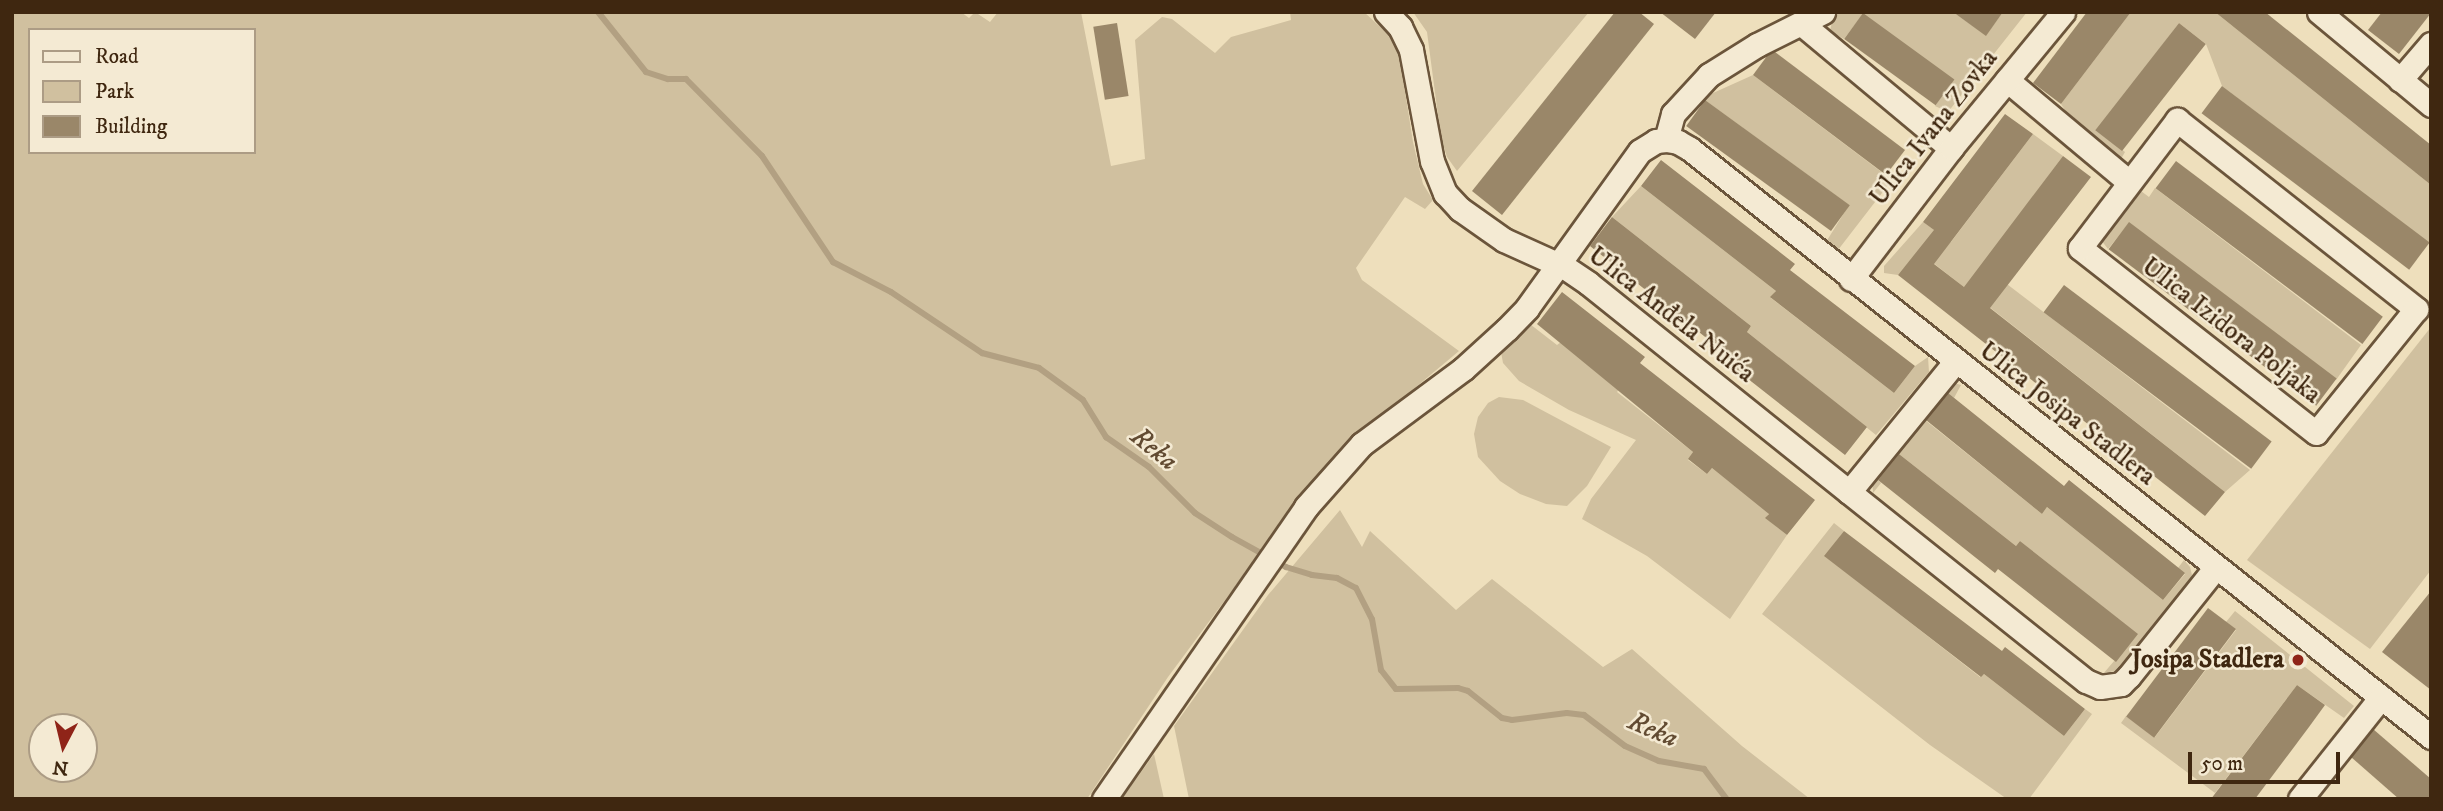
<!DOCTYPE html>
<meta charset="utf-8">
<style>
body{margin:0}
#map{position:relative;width:2443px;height:811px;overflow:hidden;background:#eedfbc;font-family:"IM FELL DW Pica",serif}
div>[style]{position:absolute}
.green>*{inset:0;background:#d0c09f}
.stream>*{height:6px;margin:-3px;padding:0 3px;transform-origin:3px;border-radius:3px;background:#b2a082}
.building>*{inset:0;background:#9a8769;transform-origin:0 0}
.roads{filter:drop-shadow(2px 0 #6b553b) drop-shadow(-2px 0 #6b553b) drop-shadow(0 2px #6b553b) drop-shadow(0 -2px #6b553b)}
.minor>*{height:23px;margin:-11.5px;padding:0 11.5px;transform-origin:11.5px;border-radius:11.5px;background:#f4ead3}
.dots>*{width:19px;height:19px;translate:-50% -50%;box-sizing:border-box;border:4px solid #f4ead3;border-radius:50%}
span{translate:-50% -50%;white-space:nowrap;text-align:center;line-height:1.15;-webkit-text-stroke:5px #f4ead3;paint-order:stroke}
.street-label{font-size:26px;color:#3f2710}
.poi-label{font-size:26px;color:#3f2710;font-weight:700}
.right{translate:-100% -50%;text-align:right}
.water-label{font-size:28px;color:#624b32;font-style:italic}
.frame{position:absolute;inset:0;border:14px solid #3f2710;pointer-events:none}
.legend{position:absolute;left:28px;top:28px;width:228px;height:126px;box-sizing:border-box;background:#f4ead3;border:2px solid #ac9c85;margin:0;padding:9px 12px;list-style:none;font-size:21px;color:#3f2710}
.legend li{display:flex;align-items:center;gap:14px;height:35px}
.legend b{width:35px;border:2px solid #ac9c85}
.north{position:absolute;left:28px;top:713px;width:70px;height:70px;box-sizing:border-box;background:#f4ead3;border:2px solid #ac9c85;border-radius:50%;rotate:187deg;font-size:19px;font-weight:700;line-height:28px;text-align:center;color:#3f2710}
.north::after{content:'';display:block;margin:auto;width:24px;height:32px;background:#8f2418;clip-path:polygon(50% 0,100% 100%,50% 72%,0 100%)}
.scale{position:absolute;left:2188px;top:752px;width:152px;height:32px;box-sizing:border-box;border:4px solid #3f2710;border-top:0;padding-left:9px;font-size:21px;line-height:24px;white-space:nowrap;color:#3f2710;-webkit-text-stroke:5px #f4ead3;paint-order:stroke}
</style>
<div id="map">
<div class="green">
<div style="clip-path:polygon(evenodd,12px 12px,961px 12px,969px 18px,975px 12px,990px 22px,998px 12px,1081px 12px,1111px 166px,1145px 159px,1135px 40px,1162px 17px,1172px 19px,1215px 53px,1231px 37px,1291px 20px,1290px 12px,1364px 12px,1389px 35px,1399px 53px,1413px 142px,1423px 184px,1433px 200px,1425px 209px,1405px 197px,1356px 268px,1362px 280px,1459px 351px,1349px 443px,1314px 480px,1168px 677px,1087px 799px,12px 799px,12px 12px,30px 30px,254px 30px,254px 152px,30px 152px,30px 30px,12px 12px,42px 727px,84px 727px,84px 769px,42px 769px,42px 727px)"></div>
<div style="clip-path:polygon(1413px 12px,1589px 12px,1457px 171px,1447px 157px,1441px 138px,1427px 32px)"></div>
<div style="clip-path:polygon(1841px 12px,1953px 12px,1986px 35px,2003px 12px,2027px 12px,1948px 112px,1935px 106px,1953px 80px,1863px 14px,1844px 39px,1830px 31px,1833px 18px)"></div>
<div style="clip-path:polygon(2131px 12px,2215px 12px,2431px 185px,2431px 246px,2222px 86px,2206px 44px,2179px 23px,2097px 131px,2125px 152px,2121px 159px,2077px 128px,2061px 104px)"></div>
<div style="clip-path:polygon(1753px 75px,1892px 180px,1838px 250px,1826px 242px,1849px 205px,1702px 98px)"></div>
<div style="clip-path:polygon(2033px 134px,2063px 156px,1982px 265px,2250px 470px,2225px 492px,1918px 251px,1898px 275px,1884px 273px,1884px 266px,1923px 222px,1951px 242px)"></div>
<div style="clip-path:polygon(1641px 186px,1776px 291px,1771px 298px,1894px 393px,1915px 366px,1928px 357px,1929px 372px,1876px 435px,1747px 332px,1751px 326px,1612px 217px)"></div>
<div style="clip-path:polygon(2137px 188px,2149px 197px,2155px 188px,2361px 345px,2336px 380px,2129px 223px,2108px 249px,2101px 240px)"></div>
<div style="clip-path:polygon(1526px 321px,1557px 345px,1561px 342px,1620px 388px,1617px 392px,1693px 452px,1688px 460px,1707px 474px,1712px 468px,1769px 513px,1766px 518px,1787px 535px,1730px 619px,1647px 556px,1582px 519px,1591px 499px,1636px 440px,1569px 410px,1519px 381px,1503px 363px,1501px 352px)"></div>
<div style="clip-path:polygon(2431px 327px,2431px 570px,2370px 649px,2247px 560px)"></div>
<div style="clip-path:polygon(1954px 383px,1961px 385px,1954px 398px,1946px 392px,1925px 420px,2042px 514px,2047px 507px,2163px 600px,2185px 574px,2178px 568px,2184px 560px,2190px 567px,2192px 575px,2188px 584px,2121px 669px,2103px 674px,2137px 634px,2020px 541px,2016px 546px,1899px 454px,1878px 480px,1881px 483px,1873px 493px,1872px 477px,1948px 385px)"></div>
<div style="clip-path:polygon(1499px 397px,1523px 400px,1611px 447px,1587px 486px,1567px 506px,1546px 504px,1520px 494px,1500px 481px,1478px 457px,1474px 434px,1478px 417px,1488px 403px)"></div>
<div style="clip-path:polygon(1340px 510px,1362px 547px,1370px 531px,1456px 610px,1492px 579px,1603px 667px,1632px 649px,1742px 746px,1810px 799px,1189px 799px,1174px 726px,1268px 595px)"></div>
<div style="clip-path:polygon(1834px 523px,1844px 531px,1825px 556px,1980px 677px,1984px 674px,2064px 736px,2085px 709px,2092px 714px,2029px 799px,2007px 799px,1930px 745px,1762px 614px)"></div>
<div style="clip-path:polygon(2235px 611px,2354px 706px,2344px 718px,2297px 685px,2215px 793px,2121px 723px,2126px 716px,2155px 737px,2236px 630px,2226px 622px)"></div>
<div style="clip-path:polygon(1154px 754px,1164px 799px,1122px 799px)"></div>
</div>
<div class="stream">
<div style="left:598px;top:12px;width:77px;rotate:51.3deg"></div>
<div style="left:646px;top:72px;width:23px;rotate:18deg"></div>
<div style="left:668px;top:79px;width:18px"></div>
<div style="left:686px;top:79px;width:108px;rotate:45.4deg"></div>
<div style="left:762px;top:156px;width:128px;rotate:56.2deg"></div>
<div style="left:833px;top:262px;width:65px;rotate:27.3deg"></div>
<div style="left:891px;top:292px;width:110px;rotate:33.8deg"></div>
<div style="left:982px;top:353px;width:59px;rotate:14.7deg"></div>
<div style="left:1039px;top:368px;width:54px;rotate:36deg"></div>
<div style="left:1083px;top:400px;width:44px;rotate:58.1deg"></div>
<div style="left:1106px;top:437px;width:52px;rotate:34.9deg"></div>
<div style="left:1149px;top:467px;width:65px;rotate:45deg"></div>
<div style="left:1195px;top:513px;width:44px;rotate:33deg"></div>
<div style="left:1232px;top:537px;width:62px;rotate:29.1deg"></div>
<div style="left:1286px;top:567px;width:27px;rotate:17deg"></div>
<div style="left:1312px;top:575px;width:25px;rotate:7deg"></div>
<div style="left:1337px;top:578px;width:21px;rotate:28deg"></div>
<div style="left:1356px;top:588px;width:35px;rotate:63deg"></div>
<div style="left:1372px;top:619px;width:52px;rotate:80deg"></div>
<div style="left:1381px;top:670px;width:24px;rotate:52deg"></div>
<div style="left:1396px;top:689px;width:62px;rotate:-0.9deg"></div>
<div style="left:1458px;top:688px;width:10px;rotate:17deg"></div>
<div style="left:1468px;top:691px;width:43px;rotate:38.5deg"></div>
<div style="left:1502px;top:718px;width:10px;rotate:11deg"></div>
<div style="left:1512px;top:720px;width:55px;rotate:-7.3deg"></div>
<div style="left:1567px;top:713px;width:17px;rotate:7deg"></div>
<div style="left:1584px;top:715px;width:51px;rotate:37.1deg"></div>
<div style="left:1625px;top:746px;width:37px;rotate:24deg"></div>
<div style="left:1659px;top:761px;width:46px;rotate:10.1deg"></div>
<div style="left:1704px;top:769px;width:38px;rotate:53deg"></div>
</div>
<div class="building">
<div style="clip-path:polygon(1615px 12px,1639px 12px,1654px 24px,1502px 215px,1472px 191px)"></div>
<div style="clip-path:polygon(1660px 12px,1716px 12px,1695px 39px)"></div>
<div style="clip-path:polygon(1953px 12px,2003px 12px,1986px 36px)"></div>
<div style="clip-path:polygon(2087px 12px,2131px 12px,2061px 104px,2033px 83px)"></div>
<div style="clip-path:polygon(2215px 12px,2265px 12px,2431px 145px,2431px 185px)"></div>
<div style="clip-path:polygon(2382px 12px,2431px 12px,2431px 13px,2399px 54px,2368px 30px)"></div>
<div style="left:1863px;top:13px;width:113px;height:32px;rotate:36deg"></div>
<div style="left:1117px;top:23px;width:74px;height:24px;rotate:81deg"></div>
<div style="left:2179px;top:23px;width:34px;height:136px;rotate:38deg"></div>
<div style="clip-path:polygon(1775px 52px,1905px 150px,1886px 175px,1753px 75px,1767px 56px)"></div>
<div style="left:2222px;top:86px;width:260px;height:34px;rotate:37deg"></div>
<div style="left:1705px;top:100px;width:179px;height:32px;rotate:36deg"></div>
<div style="clip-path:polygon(2005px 114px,2033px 134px,1934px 264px,1964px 287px,2063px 156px,2091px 177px,1990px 308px,2225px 492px,2205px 516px,1898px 275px,1934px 230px,1923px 222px)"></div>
<div style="clip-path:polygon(1661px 160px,1795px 264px,1790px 270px,1915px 366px,1894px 393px,1770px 297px,1776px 291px,1641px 186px)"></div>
<div style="left:2176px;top:161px;width:259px;height:34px;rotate:37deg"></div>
<div style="clip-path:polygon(1612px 217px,1751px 326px,1747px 332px,1867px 427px,1845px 455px,1724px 360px,1728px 355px,1590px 246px)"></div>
<div style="left:2129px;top:222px;width:260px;height:34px;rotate:37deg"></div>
<div style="left:2064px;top:285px;width:260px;height:34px;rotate:37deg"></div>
<div style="clip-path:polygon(1562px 292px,1645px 357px,1640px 363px,1815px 500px,1787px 535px,1765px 518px,1769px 514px,1712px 468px,1707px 474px,1688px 459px,1693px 452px,1537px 324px)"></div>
<div style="clip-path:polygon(1948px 393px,2064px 486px,2069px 480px,2185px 573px,2163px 600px,2047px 507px,2042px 514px,1926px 420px)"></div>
<div style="clip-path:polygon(1899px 454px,2016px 546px,2020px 541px,2138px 634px,2116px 662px,1998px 569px,1995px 573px,1878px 480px)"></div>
<div style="clip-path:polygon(1844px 531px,2002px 651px,2005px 647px,2085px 709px,2064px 736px,1984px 674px,1981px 677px,1824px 556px)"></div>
<div style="clip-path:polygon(2431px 591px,2431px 690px,2382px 652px)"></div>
<div style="left:2208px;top:608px;width:35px;height:136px;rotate:37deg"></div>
<div style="clip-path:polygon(2297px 685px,2325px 705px,2309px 727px,2255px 799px,2211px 799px)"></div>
<div style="clip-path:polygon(2373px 729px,2431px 779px,2431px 799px,2399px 799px,2351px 757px)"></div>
</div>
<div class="roads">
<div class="minor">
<div style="left:1386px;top:12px;width:21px;rotate:47deg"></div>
<div style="left:1400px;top:27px;width:25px;rotate:64deg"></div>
<div style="left:1411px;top:50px;width:113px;rotate:79.3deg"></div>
<div style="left:1432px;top:161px;width:35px;rotate:68deg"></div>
<div style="left:1445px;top:193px;width:22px;rotate:47deg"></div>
<div style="left:1460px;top:209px;width:54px;rotate:35.2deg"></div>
<div style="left:1504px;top:240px;width:68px;rotate:24.3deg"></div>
<div style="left:1566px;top:268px;width:27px;rotate:34deg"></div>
<div style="left:1588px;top:283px;width:334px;rotate:38.7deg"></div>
<div style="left:1849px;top:492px;width:169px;rotate:-50.8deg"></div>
<div style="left:2319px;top:12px;width:146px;rotate:39.7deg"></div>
<div style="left:1802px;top:24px;width:194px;rotate:39.8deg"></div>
<div style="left:2007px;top:80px;width:159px;rotate:39.9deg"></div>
<div style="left:2400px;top:80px;width:48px;rotate:-49.3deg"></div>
<div style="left:2177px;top:120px;width:305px;rotate:38.3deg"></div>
<div style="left:2416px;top:309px;width:159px;rotate:128.9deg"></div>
<div style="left:2316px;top:433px;width:300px;rotate:-141.9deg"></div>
<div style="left:2080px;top:248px;width:161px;rotate:-52.8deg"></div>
<div style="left:1666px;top:140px;width:27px;rotate:-75deg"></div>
<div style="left:1673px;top:114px;width:53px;rotate:-47.3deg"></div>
<div style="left:1709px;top:75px;width:57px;rotate:-32deg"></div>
<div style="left:1757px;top:45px;width:74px;rotate:-26.6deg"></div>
<div style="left:1851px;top:279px;width:165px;rotate:-52.6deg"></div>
<div style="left:1951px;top:148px;width:176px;rotate:-50.5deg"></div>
<div style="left:1849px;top:492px;width:303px;rotate:38.6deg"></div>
<div style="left:2086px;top:681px;width:15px;rotate:23deg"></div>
<div style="left:2100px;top:687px;width:21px;rotate:-8deg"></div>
<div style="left:2121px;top:684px;width:11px;rotate:-45deg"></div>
<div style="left:2129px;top:676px;width:139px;rotate:-51.4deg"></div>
<div style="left:1104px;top:799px;width:355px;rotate:-55.3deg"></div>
<div style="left:1306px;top:507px;width:84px;rotate:-48.4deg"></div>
<div style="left:1362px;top:444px;width:126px;rotate:-36.6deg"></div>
<div style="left:1463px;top:369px;width:59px;rotate:-42.3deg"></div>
<div style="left:1507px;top:329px;width:29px;rotate:-46deg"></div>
<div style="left:1527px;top:308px;width:193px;rotate:-54.3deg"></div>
<div style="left:1640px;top:151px;width:19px;rotate:-32deg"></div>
<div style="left:1656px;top:141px;width:10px;rotate:-6deg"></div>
<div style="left:1666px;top:140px;width:12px;rotate:9deg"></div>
<div style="left:1678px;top:142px;width:14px;rotate:30deg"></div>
<div style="left:1690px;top:149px;width:946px;rotate:38.43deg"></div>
<div style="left:2300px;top:799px;width:130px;rotate:-51.5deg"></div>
</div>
</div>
<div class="dots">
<div style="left:2298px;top:660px;background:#8f2418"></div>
</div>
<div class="street-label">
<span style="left:1934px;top:128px;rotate:-52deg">Ulica Ivana Zovka</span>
<span style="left:1671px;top:315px;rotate:38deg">Ulica Anđela Nuića</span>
<span style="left:2231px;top:331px;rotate:38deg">Ulica Izidora Poljaka</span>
<span style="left:2067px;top:414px;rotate:38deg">Ulica Josipa Stadlera</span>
</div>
<div class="poi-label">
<span class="right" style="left:2284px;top:660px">Josipa Stadlera</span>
</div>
<div class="water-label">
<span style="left:1154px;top:449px;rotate:39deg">Reka</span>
<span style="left:1653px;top:730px;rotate:23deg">Reka</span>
</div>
<div class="frame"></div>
<ul class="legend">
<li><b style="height:9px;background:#f4ead3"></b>Road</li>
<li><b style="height:19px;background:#d0c09f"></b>Park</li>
<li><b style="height:19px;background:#9a8769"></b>Building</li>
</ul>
<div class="north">N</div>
<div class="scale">50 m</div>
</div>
